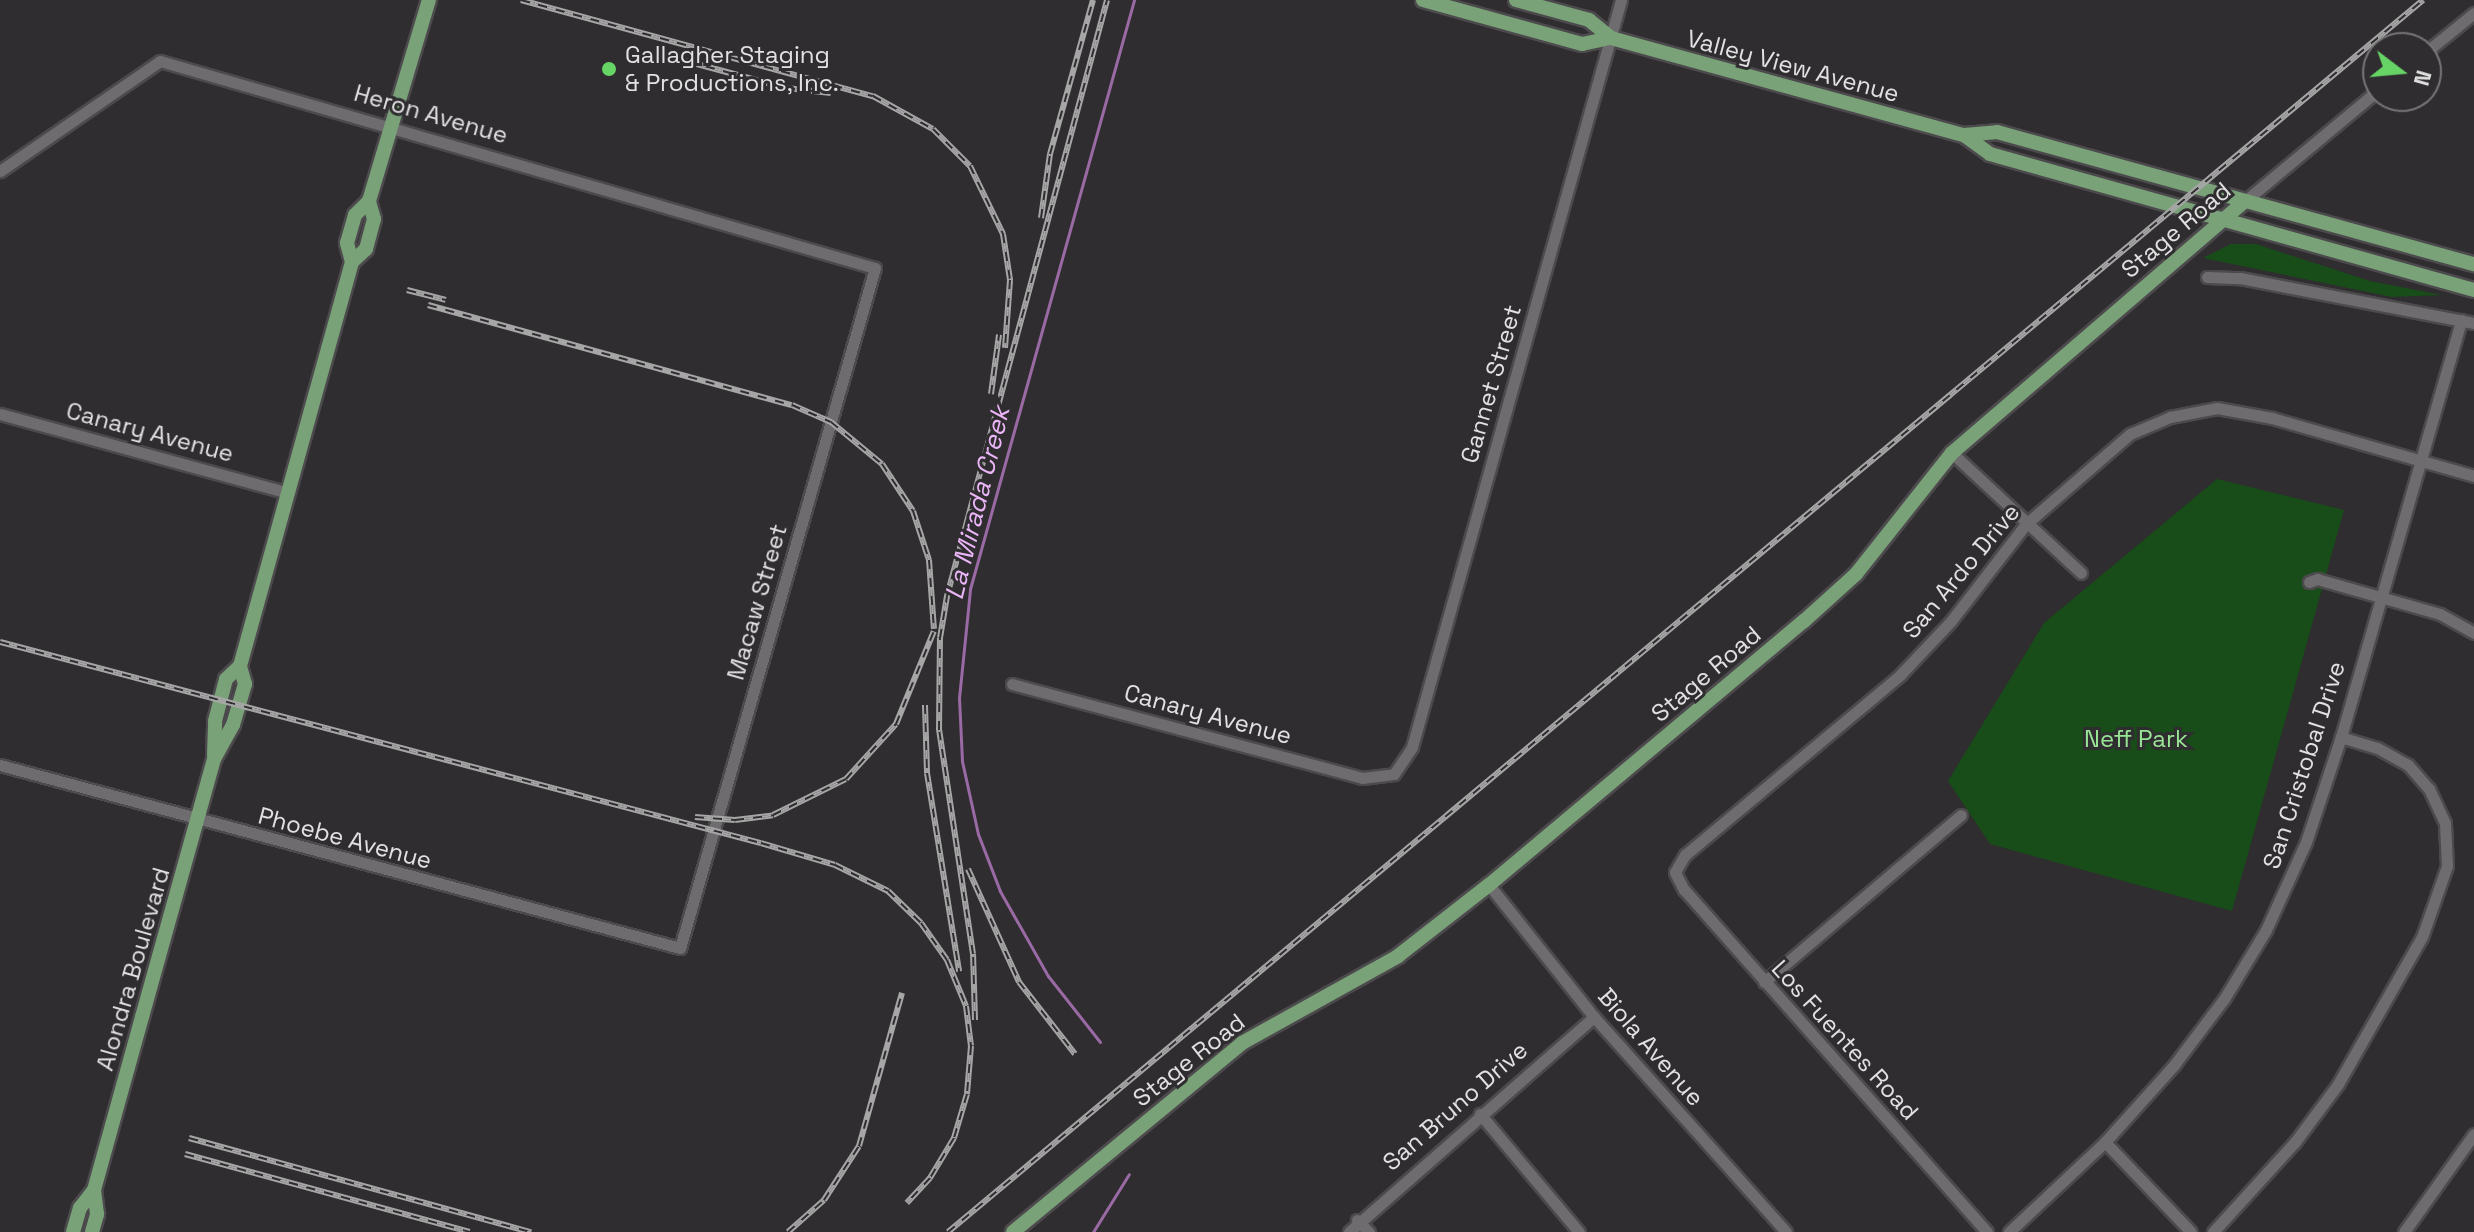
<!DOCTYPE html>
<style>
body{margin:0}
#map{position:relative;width:2474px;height:1232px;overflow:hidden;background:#2f2d2f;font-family:"Space Grotesk",sans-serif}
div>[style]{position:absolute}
.green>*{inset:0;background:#184c19}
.stream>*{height:3px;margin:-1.5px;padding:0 1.5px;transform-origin:1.5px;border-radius:1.5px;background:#9a6aa5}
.roads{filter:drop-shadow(2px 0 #4c4a4c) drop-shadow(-2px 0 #4c4a4c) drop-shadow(0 2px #4c4a4c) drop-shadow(0 -2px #4c4a4c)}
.minor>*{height:11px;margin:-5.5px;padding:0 5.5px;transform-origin:5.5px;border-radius:5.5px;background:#6e6c6e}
.major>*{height:14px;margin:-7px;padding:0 7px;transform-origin:7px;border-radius:7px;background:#79a278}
.rail>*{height:6px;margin-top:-3px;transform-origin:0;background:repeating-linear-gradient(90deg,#2f2d2f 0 9px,#a7a6a7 0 18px);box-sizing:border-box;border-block:2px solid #a7a6a7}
.dots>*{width:22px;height:22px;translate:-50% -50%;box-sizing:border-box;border:4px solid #2f2d2f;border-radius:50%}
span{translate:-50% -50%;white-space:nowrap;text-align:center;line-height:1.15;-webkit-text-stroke:6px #2f2d2f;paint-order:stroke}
.poi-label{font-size:24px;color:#e2e1e2}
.left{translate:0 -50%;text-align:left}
.street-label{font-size:24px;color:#e2e1e2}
.park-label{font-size:24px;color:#97e494}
.water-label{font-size:26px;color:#ebb6f8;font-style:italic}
.north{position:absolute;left:2362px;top:32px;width:80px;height:80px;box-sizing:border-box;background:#2f2d2f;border:2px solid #777577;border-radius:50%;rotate:106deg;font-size:22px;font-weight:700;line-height:32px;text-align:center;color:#e2e1e2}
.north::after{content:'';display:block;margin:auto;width:28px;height:36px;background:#67d466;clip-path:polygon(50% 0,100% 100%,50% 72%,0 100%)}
</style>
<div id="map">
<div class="green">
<div style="clip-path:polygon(2231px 244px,2256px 244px,2370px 281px,2442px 295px,2392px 297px,2203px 258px)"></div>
<div style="clip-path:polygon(2217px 479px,2344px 510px,2232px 911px,1990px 844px,1948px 781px,2044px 623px)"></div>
</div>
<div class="stream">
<div style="left:1100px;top:1042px;width:84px;rotate:-128.2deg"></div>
<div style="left:1048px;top:976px;width:98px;rotate:-119.5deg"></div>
<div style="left:1000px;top:891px;width:61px;rotate:-111.1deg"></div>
<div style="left:978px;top:834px;width:75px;rotate:-102.4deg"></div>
<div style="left:962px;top:761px;width:63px;rotate:-92.7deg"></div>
<div style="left:959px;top:698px;width:110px;rotate:-84.2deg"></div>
<div style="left:970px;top:589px;width:611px;rotate:-74.44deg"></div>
<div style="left:1093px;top:1232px;width:68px;rotate:-58.2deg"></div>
</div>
<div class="roads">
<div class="minor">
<div style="left:2426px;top:52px;width:62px;rotate:-39.1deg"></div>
<div style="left:0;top:171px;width:194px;rotate:-34.5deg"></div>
<div style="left:160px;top:61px;width:744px;rotate:16.15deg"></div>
<div style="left:875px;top:268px;width:707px;rotate:106deg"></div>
<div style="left:680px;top:948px;width:704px;rotate:-164.94deg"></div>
<div style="left:2245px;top:201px;width:173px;rotate:-39.8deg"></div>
<div style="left:2207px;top:277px;width:33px;rotate:2deg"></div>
<div style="left:2240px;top:278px;width:238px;rotate:10.9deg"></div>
<div style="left:0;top:414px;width:299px;rotate:15.3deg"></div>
<div style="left:1952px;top:453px;width:176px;rotate:42.9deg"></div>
<div style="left:2309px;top:582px;width:9px;rotate:-21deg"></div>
<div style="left:2317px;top:579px;width:128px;rotate:15.9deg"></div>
<div style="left:2440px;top:614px;width:39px;rotate:29deg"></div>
<div style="left:1012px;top:684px;width:362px;rotate:15deg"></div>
<div style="left:1362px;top:778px;width:32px;rotate:-7deg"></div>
<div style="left:1394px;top:774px;width:32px;rotate:-56deg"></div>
<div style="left:1412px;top:747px;width:776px;rotate:-74.37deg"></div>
<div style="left:1489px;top:885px;width:169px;rotate:51.5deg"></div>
<div style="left:1594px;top:1017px;width:288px;rotate:48.2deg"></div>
<div style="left:1764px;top:982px;width:258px;rotate:-40.3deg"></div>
<div style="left:1480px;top:1114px;width:154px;rotate:50deg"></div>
<div style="left:2105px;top:1142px;width:124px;rotate:46.3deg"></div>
<div style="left:1357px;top:1220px;width:17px;rotate:45deg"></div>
<div style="left:1349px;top:1232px;width:326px;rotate:-41.3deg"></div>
<div style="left:1987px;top:1232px;width:457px;rotate:-131.5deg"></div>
<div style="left:1684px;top:890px;width:20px;rotate:-117deg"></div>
<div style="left:1675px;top:872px;width:20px;rotate:-60deg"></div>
<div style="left:1685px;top:855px;width:280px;rotate:-39.9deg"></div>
<div style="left:1900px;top:675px;width:74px;rotate:-46.6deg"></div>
<div style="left:1951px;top:621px;width:123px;rotate:-52.3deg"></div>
<div style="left:2026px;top:524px;width:138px;rotate:-40.9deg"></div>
<div style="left:2130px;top:434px;width:43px;rotate:-23deg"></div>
<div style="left:2170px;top:417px;width:48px;rotate:-10.8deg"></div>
<div style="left:2217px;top:408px;width:56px;rotate:10.3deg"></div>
<div style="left:2272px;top:418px;width:210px;rotate:16deg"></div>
<div style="left:2009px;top:1232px;width:132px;rotate:-43.2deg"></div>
<div style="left:2105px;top:1142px;width:103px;rotate:-48.1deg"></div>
<div style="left:2174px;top:1065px;width:83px;rotate:-52.9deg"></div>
<div style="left:2224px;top:999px;width:81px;rotate:-58.7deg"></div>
<div style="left:2266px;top:930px;width:97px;rotate:-65.6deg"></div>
<div style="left:2306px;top:842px;width:111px;rotate:-71.6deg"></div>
<div style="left:2341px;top:737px;width:434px;rotate:-73.9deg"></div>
<div style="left:2213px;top:1232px;width:122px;rotate:-47.7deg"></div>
<div style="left:2295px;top:1142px;width:72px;rotate:-53.4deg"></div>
<div style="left:2338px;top:1084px;width:169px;rotate:-60.3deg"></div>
<div style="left:2422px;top:937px;width:75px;rotate:-70.6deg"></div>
<div style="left:2447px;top:866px;width:43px;rotate:-92.7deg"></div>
<div style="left:2445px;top:823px;width:38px;rotate:-115deg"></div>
<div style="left:2429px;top:789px;width:32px;rotate:-131deg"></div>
<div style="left:2408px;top:765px;width:35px;rotate:-151deg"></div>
<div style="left:2377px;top:748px;width:38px;rotate:-163deg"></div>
<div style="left:2404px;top:1232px;width:120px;rotate:-54.5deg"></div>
</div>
<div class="major">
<div style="left:1423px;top:0;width:165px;rotate:15.5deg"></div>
<div style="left:1582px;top:44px;width:30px;rotate:-12deg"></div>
<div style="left:1516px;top:0;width:76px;rotate:15.3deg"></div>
<div style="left:1589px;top:20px;width:28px;rotate:39deg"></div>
<div style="left:1611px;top:38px;width:366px;rotate:15.4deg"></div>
<div style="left:1964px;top:135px;width:33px;rotate:-5deg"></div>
<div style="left:1997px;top:132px;width:495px;rotate:15.5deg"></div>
<div style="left:1964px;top:135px;width:32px;rotate:36deg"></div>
<div style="left:1990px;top:154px;width:503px;rotate:15.69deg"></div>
<div style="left:352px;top:262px;width:19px;rotate:-43deg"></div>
<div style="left:366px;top:249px;width:31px;rotate:-75deg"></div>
<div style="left:374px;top:219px;width:19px;rotate:-106deg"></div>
<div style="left:214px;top:755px;width:34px;rotate:-88deg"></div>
<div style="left:215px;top:721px;width:43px;rotate:-75.3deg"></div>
<div style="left:226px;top:679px;width:19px;rotate:-43deg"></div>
<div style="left:73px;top:1232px;width:25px;rotate:-74deg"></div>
<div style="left:80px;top:1208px;width:23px;rotate:-52deg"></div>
<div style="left:92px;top:1232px;width:19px;rotate:-74deg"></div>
<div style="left:97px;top:1214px;width:24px;rotate:-97deg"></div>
<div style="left:94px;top:1190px;width:180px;rotate:-74.5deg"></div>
<div style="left:142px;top:1017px;width:268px;rotate:-74.4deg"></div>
<div style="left:214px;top:759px;width:39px;rotate:-61deg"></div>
<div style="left:233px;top:725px;width:43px;rotate:-73.7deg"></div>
<div style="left:245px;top:684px;width:19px;rotate:-106deg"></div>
<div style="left:240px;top:666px;width:419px;rotate:-74.5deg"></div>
<div style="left:352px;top:262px;width:20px;rotate:-105deg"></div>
<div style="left:347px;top:243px;width:29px;rotate:-74deg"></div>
<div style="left:355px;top:215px;width:20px;rotate:-45deg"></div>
<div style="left:369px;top:201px;width:210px;rotate:-73.4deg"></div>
<div style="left:1013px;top:1232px;width:297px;rotate:-39.5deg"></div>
<div style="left:1242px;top:1043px;width:179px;rotate:-29.1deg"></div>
<div style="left:1398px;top:956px;width:115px;rotate:-38deg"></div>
<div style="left:1489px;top:885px;width:411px;rotate:-40deg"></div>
<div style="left:1804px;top:621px;width:70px;rotate:-42.1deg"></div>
<div style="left:1856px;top:574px;width:154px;rotate:-51.6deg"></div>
<div style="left:1952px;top:453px;width:386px;rotate:-40.7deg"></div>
</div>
</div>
<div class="rail">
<div style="left:521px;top:0;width:365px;rotate:15.3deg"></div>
<div style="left:873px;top:96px;width:68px;rotate:28.8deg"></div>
<div style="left:933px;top:129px;width:52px;rotate:45deg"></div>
<div style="left:970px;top:166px;width:76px;rotate:64.1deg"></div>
<div style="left:1003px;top:234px;width:47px;rotate:81.3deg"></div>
<div style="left:1010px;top:280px;width:68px;rotate:94.2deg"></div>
<div style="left:671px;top:57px;width:119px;rotate:15.1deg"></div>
<div style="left:786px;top:88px;width:45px;rotate:6.3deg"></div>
<div style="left:1041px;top:218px;width:65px;rotate:-82deg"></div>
<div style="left:1050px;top:154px;width:160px;rotate:-74.4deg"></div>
<div style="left:407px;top:290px;width:40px;rotate:14.4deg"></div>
<div style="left:428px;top:305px;width:377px;rotate:15.4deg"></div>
<div style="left:792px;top:405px;width:43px;rotate:23.6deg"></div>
<div style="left:831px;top:422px;width:66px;rotate:39.5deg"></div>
<div style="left:882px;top:464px;width:56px;rotate:56.6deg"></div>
<div style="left:913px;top:511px;width:52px;rotate:71.9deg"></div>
<div style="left:929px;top:560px;width:69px;rotate:85.9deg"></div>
<div style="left:991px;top:394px;width:60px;rotate:-82.3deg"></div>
<div style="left:0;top:642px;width:787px;rotate:14.8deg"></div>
<div style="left:761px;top:843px;width:77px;rotate:16.6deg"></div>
<div style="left:835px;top:865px;width:59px;rotate:26.1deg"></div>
<div style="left:888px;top:891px;width:46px;rotate:44.1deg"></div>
<div style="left:921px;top:923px;width:45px;rotate:54.9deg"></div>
<div style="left:947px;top:960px;width:50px;rotate:67.6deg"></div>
<div style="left:966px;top:1006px;width:40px;rotate:82.9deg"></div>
<div style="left:971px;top:1046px;width:48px;rotate:94.8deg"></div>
<div style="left:967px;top:1094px;width:46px;rotate:106.5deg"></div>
<div style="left:954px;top:1138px;width:47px;rotate:121deg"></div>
<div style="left:930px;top:1178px;width:34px;rotate:133deg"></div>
<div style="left:925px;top:705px;width:68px;rotate:88.3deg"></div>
<div style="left:927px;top:773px;width:201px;rotate:80.8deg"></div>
<div style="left:695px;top:817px;width:40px;rotate:4.3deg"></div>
<div style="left:735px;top:820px;width:38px;rotate:-7deg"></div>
<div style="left:773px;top:815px;width:81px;rotate:-26.3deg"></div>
<div style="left:846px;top:779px;width:74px;rotate:-47.7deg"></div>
<div style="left:896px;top:724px;width:100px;rotate:-67.8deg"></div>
<div style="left:968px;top:869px;width:124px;rotate:65.7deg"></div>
<div style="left:1019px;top:982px;width:91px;rotate:52.1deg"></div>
<div style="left:975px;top:1020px;width:66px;rotate:-91.7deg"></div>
<div style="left:973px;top:954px;width:227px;rotate:-98.6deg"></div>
<div style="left:939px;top:730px;width:92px;rotate:-89.4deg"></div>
<div style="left:940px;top:638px;width:43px;rotate:-80.5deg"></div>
<div style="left:947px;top:596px;width:617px;rotate:-74.97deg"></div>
<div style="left:189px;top:1138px;width:355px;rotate:15.4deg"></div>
<div style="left:185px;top:1154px;width:295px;rotate:15.3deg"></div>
<div style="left:788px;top:1232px;width:48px;rotate:-41.6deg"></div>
<div style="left:824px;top:1200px;width:64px;rotate:-57.1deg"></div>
<div style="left:859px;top:1146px;width:159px;rotate:-74.3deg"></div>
<div style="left:948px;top:1232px;width:1922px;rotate:-39.87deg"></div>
</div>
<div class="dots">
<div style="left:609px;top:69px;background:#67d466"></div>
</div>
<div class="poi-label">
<span class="left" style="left:625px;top:69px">Gallagher Staging<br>&amp; Productions, Inc.</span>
</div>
<div class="street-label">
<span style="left:1793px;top:66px;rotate:15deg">Valley View Avenue</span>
<span style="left:431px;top:114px;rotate:16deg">Heron Avenue</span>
<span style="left:2176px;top:230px;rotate:-40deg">Stage Road</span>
<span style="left:1491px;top:384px;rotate:-74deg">Gannet Street</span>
<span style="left:150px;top:432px;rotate:15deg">Canary Avenue</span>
<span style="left:1961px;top:571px;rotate:-50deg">San Ardo Drive</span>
<span style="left:757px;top:602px;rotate:-74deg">Macaw Street</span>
<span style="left:1706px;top:674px;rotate:-40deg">Stage Road</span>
<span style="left:1208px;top:714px;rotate:15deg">Canary Avenue</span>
<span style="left:2304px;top:765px;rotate:-72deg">San Cristobal Drive</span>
<span style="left:345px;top:838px;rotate:15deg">Phoebe Avenue</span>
<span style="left:133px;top:969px;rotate:-74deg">Alondra Boulevard</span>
<span style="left:1845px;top:1040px;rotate:48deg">Los Fuentes Road</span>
<span style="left:1651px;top:1047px;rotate:49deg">Biola Avenue</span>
<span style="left:1189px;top:1060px;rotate:-38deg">Stage Road</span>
<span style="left:1455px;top:1106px;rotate:-41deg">San Bruno Drive</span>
</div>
<div class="park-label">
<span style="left:2136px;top:739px">Neff Park</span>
</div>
<div class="water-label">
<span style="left:978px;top:503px;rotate:-76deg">La Mirada Creek</span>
</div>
<div class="north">N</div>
</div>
